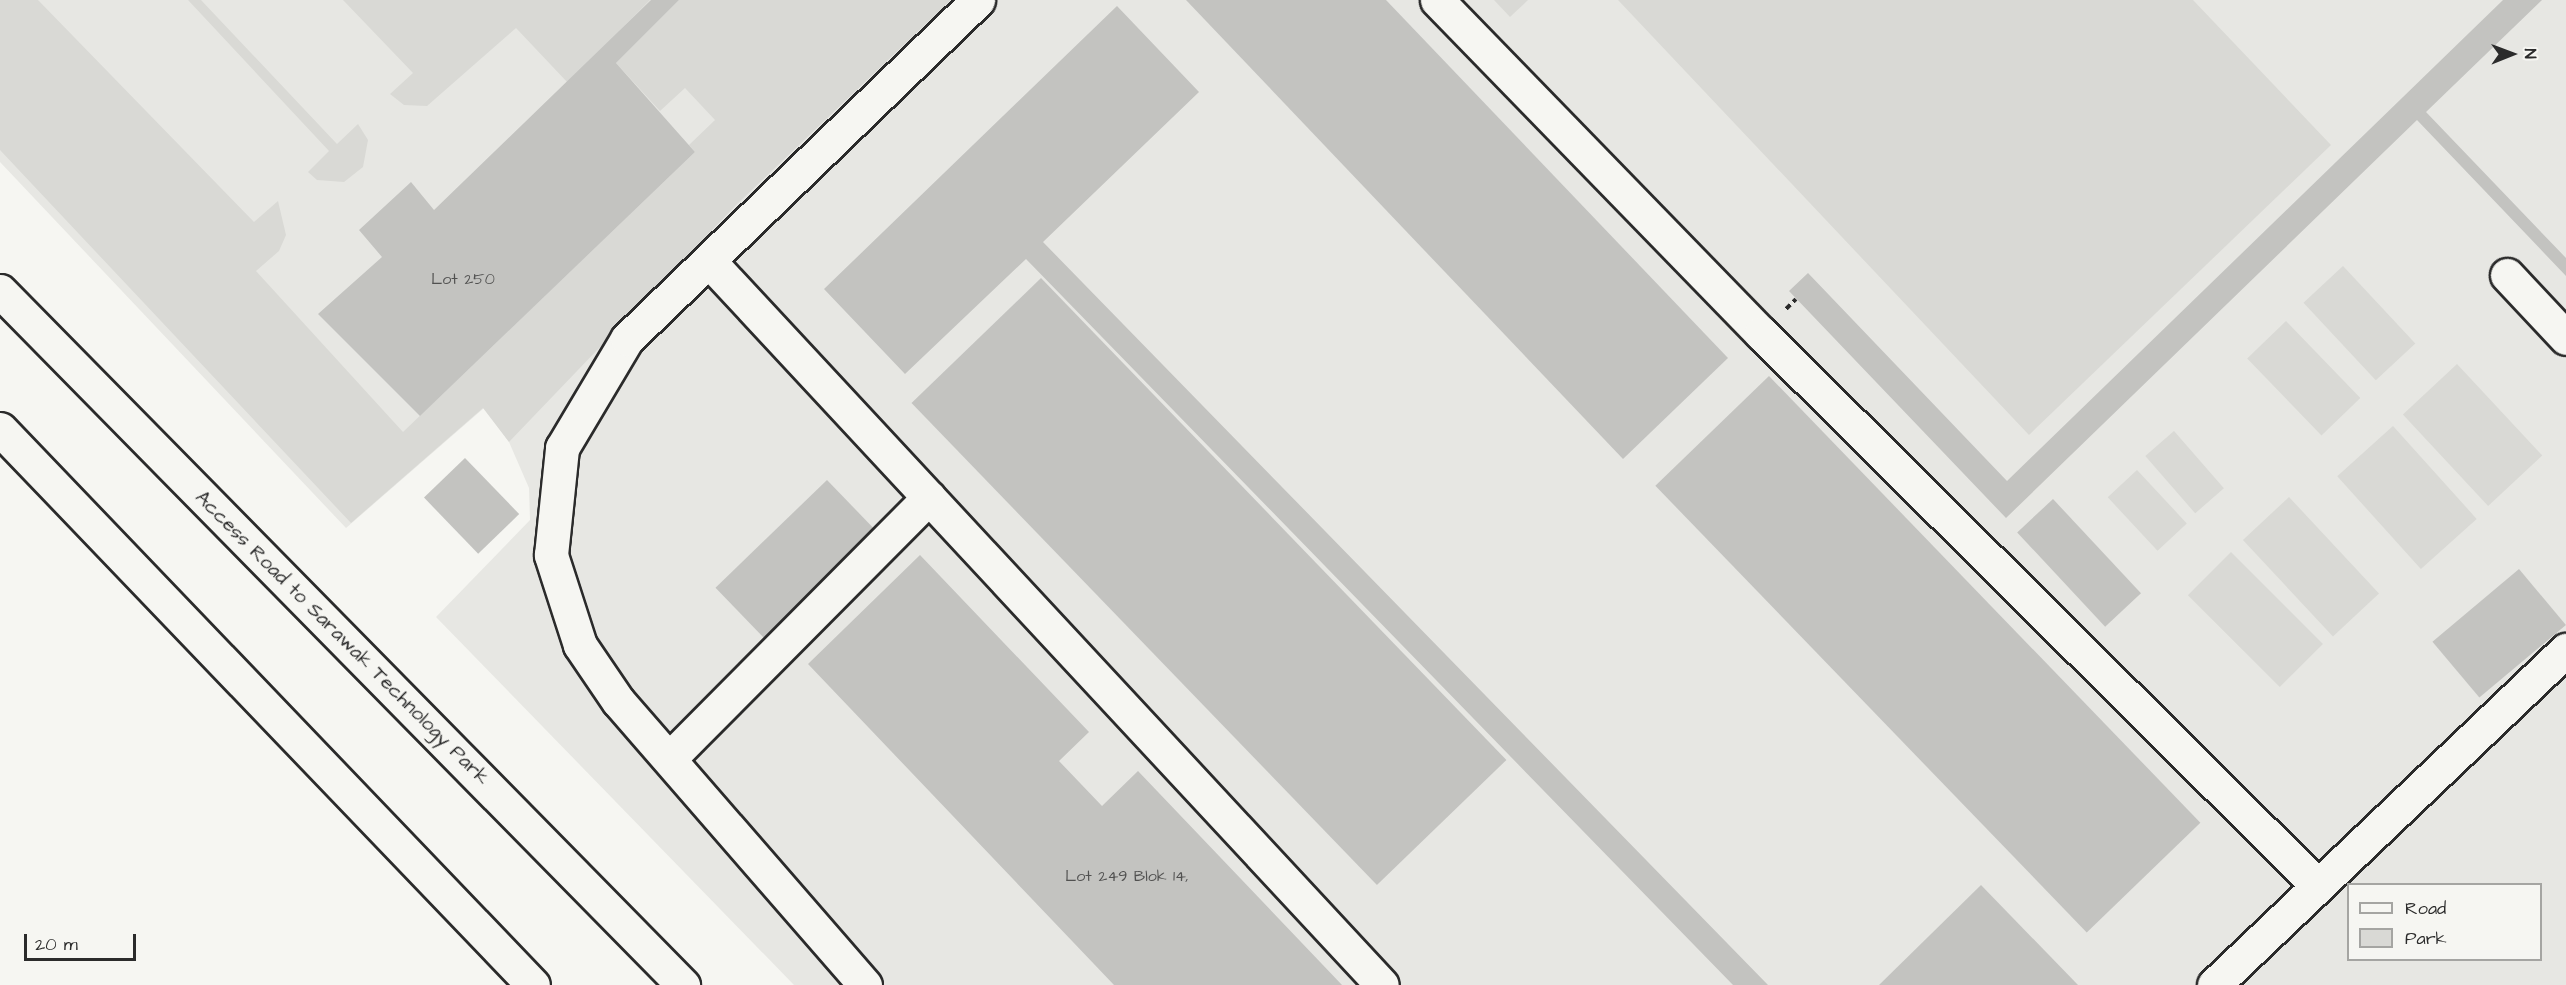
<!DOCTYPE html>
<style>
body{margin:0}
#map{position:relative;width:2566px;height:985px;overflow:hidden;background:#f6f6f2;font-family:"Architects Daughter",sans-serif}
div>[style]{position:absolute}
.built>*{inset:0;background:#e7e7e3}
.green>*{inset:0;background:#d9d9d5;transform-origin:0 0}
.building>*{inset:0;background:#c3c3c0;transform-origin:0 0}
.path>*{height:4px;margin-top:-2px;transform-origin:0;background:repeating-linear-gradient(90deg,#2b2b2b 0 6px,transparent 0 10.5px)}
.roads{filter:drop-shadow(2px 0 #2b2b2b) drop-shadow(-2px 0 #2b2b2b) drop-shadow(0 2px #2b2b2b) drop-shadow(0 -2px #2b2b2b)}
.minor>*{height:33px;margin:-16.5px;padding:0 16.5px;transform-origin:16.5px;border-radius:16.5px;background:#f6f6f2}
span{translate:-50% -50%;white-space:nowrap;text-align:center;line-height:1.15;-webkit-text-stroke:4.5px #f6f6f2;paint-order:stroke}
.number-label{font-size:16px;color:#515150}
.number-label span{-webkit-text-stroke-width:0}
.street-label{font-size:20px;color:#2b2b2b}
.legend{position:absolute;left:2347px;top:883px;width:195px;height:78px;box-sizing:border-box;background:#f6f6f2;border:2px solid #a5a5a2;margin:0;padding:8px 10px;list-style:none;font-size:18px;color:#2b2b2b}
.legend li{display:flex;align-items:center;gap:12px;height:30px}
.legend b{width:30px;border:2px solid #a5a5a2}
.north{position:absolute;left:2482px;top:24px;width:60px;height:60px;-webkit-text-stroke:4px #f6f6f2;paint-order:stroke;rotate:89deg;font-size:16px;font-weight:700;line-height:24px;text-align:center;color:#2b2b2b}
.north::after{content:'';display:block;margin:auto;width:21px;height:27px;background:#2b2b2b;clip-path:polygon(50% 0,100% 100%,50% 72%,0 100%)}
.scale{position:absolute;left:24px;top:934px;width:112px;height:27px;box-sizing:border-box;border:3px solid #2b2b2b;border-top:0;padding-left:8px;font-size:18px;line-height:21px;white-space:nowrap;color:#2b2b2b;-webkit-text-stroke:4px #f6f6f2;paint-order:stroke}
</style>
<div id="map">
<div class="built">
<div style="clip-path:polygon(evenodd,0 0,2566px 0,2566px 985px,794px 985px,436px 617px,530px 520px,529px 488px,509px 442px,484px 408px,346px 528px,0 162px,0 0,2348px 884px,2540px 884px,2540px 960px,2348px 960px,2348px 884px)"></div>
</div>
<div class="green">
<div style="clip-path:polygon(0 0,38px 0,254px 222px,278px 201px,286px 235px,279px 251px,256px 271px,403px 432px,695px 152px,689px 145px,715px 120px,685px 88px,660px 111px,616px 63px,679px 0,951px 0,737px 204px,509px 442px,483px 408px,351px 523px,0 150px)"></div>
<div style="clip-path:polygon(188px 0,201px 0,337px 144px,358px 124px,368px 140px,363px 167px,344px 182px,317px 180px,308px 172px,329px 151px)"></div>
<div style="clip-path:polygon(343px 0,650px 0,568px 83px,516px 28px,427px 106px,404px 105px,390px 94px,413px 73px)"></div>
<div style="clip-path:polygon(1494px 0,1528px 0,1510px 17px)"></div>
<div style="clip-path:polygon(1618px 0,2193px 0,2331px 145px,2029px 435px)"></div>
<div style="left:2343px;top:266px;width:106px;height:54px;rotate:47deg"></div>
<div style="left:2286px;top:321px;width:107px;height:54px;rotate:46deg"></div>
<div style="left:2457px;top:364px;width:125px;height:74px;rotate:47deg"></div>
<div style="left:2393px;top:426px;width:125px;height:75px;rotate:48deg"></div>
<div style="left:2174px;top:431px;width:76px;height:38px;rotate:49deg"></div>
<div style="left:2137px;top:470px;width:73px;height:40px;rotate:47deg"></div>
<div style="left:2289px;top:497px;width:132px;height:63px;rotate:47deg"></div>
<div style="left:2231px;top:552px;width:130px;height:61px;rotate:45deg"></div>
</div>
<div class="building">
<div style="clip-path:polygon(651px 0,679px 0,616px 63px,695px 152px,420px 416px,318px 314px,382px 257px,359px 230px,411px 182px,434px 210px)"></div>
<div style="clip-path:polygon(1186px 0,1386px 0,1728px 358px,1623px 459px)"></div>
<div style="clip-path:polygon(2503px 0,2542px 0,2426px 112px,2566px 258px,2566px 276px,2417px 120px,2006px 518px,1789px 291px,1808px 273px,2007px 481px)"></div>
<div style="clip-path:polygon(1117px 6px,1199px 92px,1043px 242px,1768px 985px,1733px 985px,1026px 259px,905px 374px,824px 289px)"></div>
<div style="left:1041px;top:278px;width:670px;height:180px;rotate:46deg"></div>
<div style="left:1769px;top:376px;width:621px;height:158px;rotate:46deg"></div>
<div style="left:465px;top:458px;width:78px;height:57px;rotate:46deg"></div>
<div style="left:827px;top:480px;width:75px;height:155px;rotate:46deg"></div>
<div style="left:2053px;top:499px;width:129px;height:49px;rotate:47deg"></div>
<div style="clip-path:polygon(920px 555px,1089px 732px,1059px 761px,1102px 806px,1138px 771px,1342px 985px,1114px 985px,808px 664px)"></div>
<div style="left:2519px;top:569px;width:73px;height:113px;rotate:50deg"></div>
<div style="clip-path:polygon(1981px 885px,2078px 985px,1879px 985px)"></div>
</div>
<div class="path">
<div style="left:1786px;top:309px;width:14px;rotate:-45deg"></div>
</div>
<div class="roads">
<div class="minor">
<div style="left:1437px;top:0;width:465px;rotate:45.8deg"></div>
<div style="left:1761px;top:333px;width:785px;rotate:44.79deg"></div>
<div style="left:709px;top:261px;width:988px;rotate:47.09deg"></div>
<div style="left:2507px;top:275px;width:86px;rotate:46.9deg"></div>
<div style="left:0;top:291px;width:974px;rotate:45.46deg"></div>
<div style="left:0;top:429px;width:770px;rotate:46.21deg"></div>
<div style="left:671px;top:757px;width:366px;rotate:-45.2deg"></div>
<div style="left:865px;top:985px;width:376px;rotate:-131deg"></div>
<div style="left:618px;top:701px;width:68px;rotate:-124.2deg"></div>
<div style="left:580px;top:645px;width:95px;rotate:-107.9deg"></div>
<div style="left:551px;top:555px;width:108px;rotate:-84.1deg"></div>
<div style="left:562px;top:448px;width:127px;rotate:-59.2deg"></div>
<div style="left:627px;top:339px;width:488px;rotate:-44deg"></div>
<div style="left:2214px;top:985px;width:486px;rotate:-43.6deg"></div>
</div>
</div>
<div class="number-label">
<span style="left:463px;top:279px">Lot 250</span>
<span style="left:1127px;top:876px">Lot 249 Blok 14,</span>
</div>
<div class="street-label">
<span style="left:342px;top:638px;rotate:45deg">Access Road to Sarawak Technology Park</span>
</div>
<ul class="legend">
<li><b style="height:8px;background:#f6f6f2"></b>Road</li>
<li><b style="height:16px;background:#d9d9d5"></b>Park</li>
</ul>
<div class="north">N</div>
<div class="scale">20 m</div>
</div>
